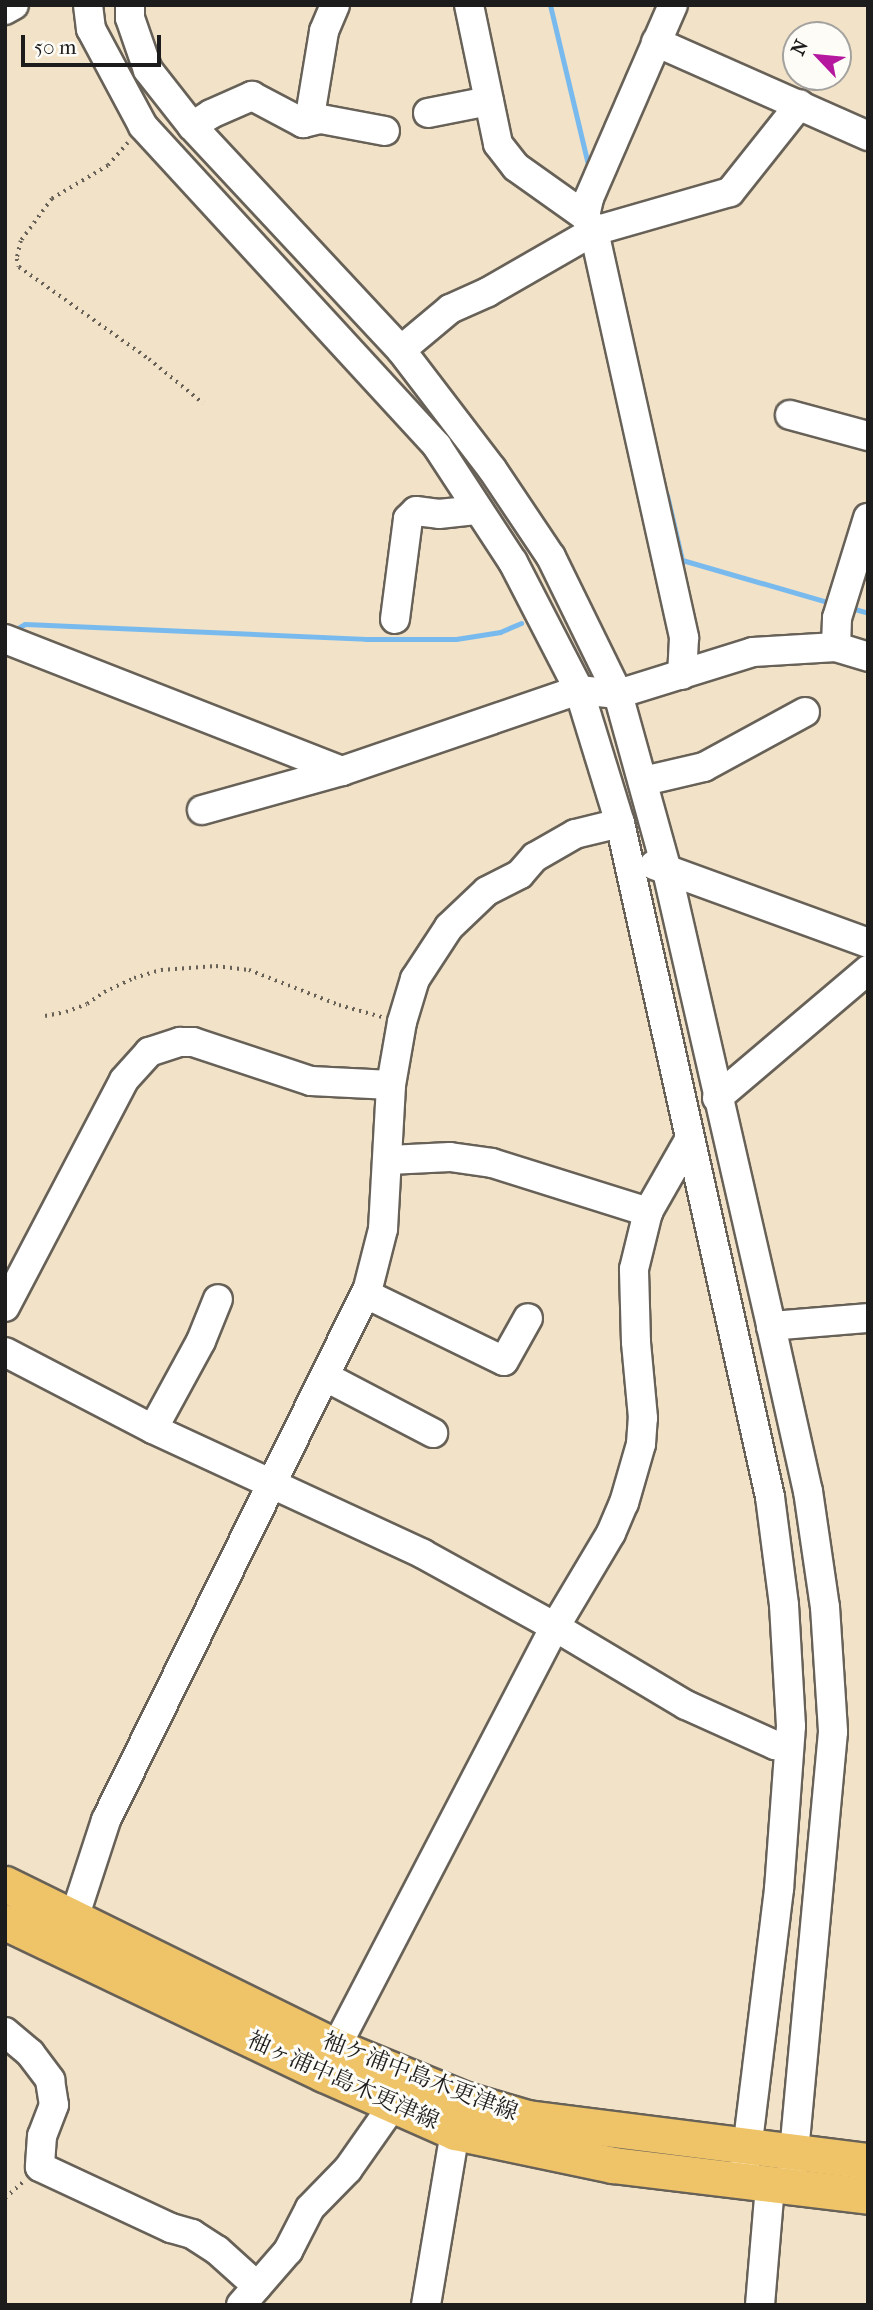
<!DOCTYPE html>
<meta charset="utf-8">
<style>
body{margin:0}
#map{position:relative;width:873px;height:2310px;overflow:hidden;background:#f2e2c7;font-family:"IM FELL French Canon","Noto Serif JP",serif}
div>[style]{position:absolute}
.stream>*{height:5px;margin:-2.5px;padding:0 2.5px;transform-origin:2.5px;border-radius:2.5px;background:#79baee}
.path>*{height:3.5px;margin-top:-1.75px;transform-origin:0;background:repeating-linear-gradient(90deg,#676158 0 2px,transparent 0 7px)}
.roads{filter:drop-shadow(2px 0 #676158) drop-shadow(-2px 0 #676158) drop-shadow(0 2px #676158) drop-shadow(0 -2px #676158)}
.minor>*{height:28px;margin:-14px;padding:0 14px;transform-origin:14px;border-radius:14px;background:#fff}
.major>*{height:35px;margin:-17.5px;padding:0 17.5px;transform-origin:17.5px;border-radius:17.5px;background:#efc469}
span{translate:-50% -50%;white-space:nowrap;text-align:center;line-height:1.15;-webkit-text-stroke:6px #fdfcf7;paint-order:stroke}
.street-label{font-size:23px;color:#1c1c1c}
.frame{position:absolute;inset:0;border:7px solid #1c1c1c;pointer-events:none}
.north{position:absolute;left:782px;top:21px;width:70px;height:70px;box-sizing:border-box;background:#fdfcf7;border:2px solid #a3a29f;border-radius:50%;rotate:296deg;font-size:19px;font-weight:700;line-height:28px;text-align:center;color:#1c1c1c}
.north::after{content:'';display:block;margin:auto;width:24px;height:32px;background:#b5179e;clip-path:polygon(50% 0,100% 100%,50% 72%,0 100%)}
.scale{position:absolute;left:21px;top:35px;width:140px;height:32px;box-sizing:border-box;border:4px solid #1c1c1c;border-top:0;padding-left:9px;font-size:21px;line-height:24px;white-space:nowrap;color:#1c1c1c;-webkit-text-stroke:5px #fdfcf7;paint-order:stroke}
</style>
<div id="map">
<div class="stream">
<div style="left:550px;top:5px;width:169px;rotate:76.6deg"></div>
<div style="left:667px;top:495px;width:67px;rotate:77deg"></div>
<div style="left:682px;top:560px;width:158px;rotate:16.1deg"></div>
<div style="left:851px;top:608px;width:18px;rotate:16deg"></div>
<div style="left:11px;top:632px;width:16px;rotate:-30deg"></div>
<div style="left:25px;top:624px;width:341px;rotate:2.5deg"></div>
<div style="left:366px;top:639px;width:90px"></div>
<div style="left:456px;top:639px;width:45px;rotate:-9deg"></div>
<div style="left:500px;top:632px;width:23px;rotate:-23deg"></div>
</div>
<div class="path">
<div style="left:128px;top:143px;width:30px;rotate:131deg"></div>
<div style="left:108px;top:166px;width:65px;rotate:149.5deg"></div>
<div style="left:52px;top:199px;width:52px;rotate:126.4deg"></div>
<div style="left:21px;top:241px;width:18px;rotate:103deg"></div>
<div style="left:17px;top:259px;width:8px;rotate:76deg"></div>
<div style="left:19px;top:267px;width:159px;rotate:35.3deg"></div>
<div style="left:149px;top:359px;width:70px;rotate:39.2deg"></div>
<div style="left:45px;top:1016px;width:21px;rotate:-11deg"></div>
<div style="left:66px;top:1012px;width:22px;rotate:-21deg"></div>
<div style="left:87px;top:1004px;width:21px;rotate:-35deg"></div>
<div style="left:104px;top:992px;width:33px;rotate:-25deg"></div>
<div style="left:134px;top:978px;width:28px;rotate:-17deg"></div>
<div style="left:161px;top:970px;width:55px;rotate:-4.2deg"></div>
<div style="left:216px;top:966px;width:33px;rotate:7deg"></div>
<div style="left:249px;top:970px;width:97px;rotate:21.3deg"></div>
<div style="left:339px;top:1005px;width:45px;rotate:15.6deg"></div>
<div style="left:5px;top:2198px;width:25px;rotate:-42deg"></div>
</div>
<div class="roads">
<div class="minor">
<div style="left:88px;top:5px;width:24px;rotate:83deg"></div>
<div style="left:91px;top:29px;width:110px;rotate:61.8deg"></div>
<div style="left:143px;top:126px;width:435px;rotate:47.4deg"></div>
<div style="left:437px;top:446px;width:139px;rotate:56.8deg"></div>
<div style="left:513px;top:562px;width:144px;rotate:62.7deg"></div>
<div style="left:579px;top:690px;width:139px;rotate:72.9deg"></div>
<div style="left:620px;top:823px;width:690px;rotate:77.45deg"></div>
<div style="left:770px;top:1497px;width:109px;rotate:82.6deg"></div>
<div style="left:784px;top:1605px;width:121px;rotate:86.7deg"></div>
<div style="left:791px;top:1726px;width:163px;rotate:94.2deg"></div>
<div style="left:779px;top:1889px;width:278px;rotate:97deg"></div>
<div style="left:130px;top:5px;width:13px;rotate:90deg"></div>
<div style="left:130px;top:18px;width:55px;rotate:70.9deg"></div>
<div style="left:148px;top:70px;width:71px;rotate:51.8deg"></div>
<div style="left:192px;top:126px;width:306px;rotate:47deg"></div>
<div style="left:401px;top:350px;width:150px;rotate:52.6deg"></div>
<div style="left:492px;top:469px;width:106px;rotate:56.2deg"></div>
<div style="left:551px;top:557px;width:153px;rotate:63.9deg"></div>
<div style="left:618px;top:694px;width:184px;rotate:74.5deg"></div>
<div style="left:667px;top:871px;width:467px;rotate:77.1deg"></div>
<div style="left:771px;top:1326px;width:169px;rotate:77.4deg"></div>
<div style="left:808px;top:1491px;width:117px;rotate:81.7deg"></div>
<div style="left:825px;top:1607px;width:125px;rotate:86.3deg"></div>
<div style="left:833px;top:1732px;width:441px;rotate:95.3deg"></div>
<div style="left:469px;top:5px;width:142px;rotate:78.2deg"></div>
<div style="left:498px;top:144px;width:29px;rotate:52deg"></div>
<div style="left:516px;top:167px;width:85px;rotate:35.4deg"></div>
<div style="left:585px;top:216px;width:17px;rotate:59deg"></div>
<div style="left:594px;top:231px;width:417px;rotate:77.5deg"></div>
<div style="left:684px;top:638px;width:37px;rotate:93deg"></div>
<div style="left:5px;top:10px;width:10px;rotate:-29deg"></div>
<div style="left:656px;top:42px;width:232px;rotate:23.9deg"></div>
<div style="left:428px;top:113px;width:62px;rotate:-11.1deg"></div>
<div style="left:303px;top:123px;width:18px;rotate:-13deg"></div>
<div style="left:321px;top:119px;width:65px;rotate:10.6deg"></div>
<div style="left:192px;top:126px;width:22px;rotate:-32deg"></div>
<div style="left:211px;top:114px;width:45px;rotate:-23.7deg"></div>
<div style="left:252px;top:96px;width:58px;rotate:27.9deg"></div>
<div style="left:303px;top:123px;width:10px;rotate:-45deg"></div>
<div style="left:310px;top:116px;width:86px;rotate:-80.6deg"></div>
<div style="left:324px;top:31px;width:28px;rotate:-67deg"></div>
<div style="left:585px;top:216px;width:18px;rotate:-77deg"></div>
<div style="left:589px;top:198px;width:210px;rotate:-66.5deg"></div>
<div style="left:401px;top:350px;width:64px;rotate:-39.9deg"></div>
<div style="left:450px;top:309px;width:42px;rotate:-24.1deg"></div>
<div style="left:488px;top:292px;width:122px;rotate:-29.9deg"></div>
<div style="left:594px;top:231px;width:141px;rotate:-16deg"></div>
<div style="left:730px;top:192px;width:112px;rotate:-51.5deg"></div>
<div style="left:790px;top:415px;width:81px;rotate:15.1deg"></div>
<div style="left:395px;top:619px;width:101px;rotate:-82.6deg"></div>
<div style="left:408px;top:519px;width:11px;rotate:-45deg"></div>
<div style="left:416px;top:511px;width:23px;rotate:7deg"></div>
<div style="left:439px;top:514px;width:39px;rotate:-6deg"></div>
<div style="left:5px;top:639px;width:362px;rotate:21.4deg"></div>
<div style="left:342px;top:771px;width:250px;rotate:-18.9deg"></div>
<div style="left:579px;top:690px;width:39px;rotate:6deg"></div>
<div style="left:618px;top:694px;width:141px;rotate:-17.3deg"></div>
<div style="left:753px;top:652px;width:83px;rotate:-3.4deg"></div>
<div style="left:836px;top:647px;width:34px;rotate:17deg"></div>
<div style="left:836px;top:647px;width:29px;rotate:-88deg"></div>
<div style="left:837px;top:618px;width:105px;rotate:-72.8deg"></div>
<div style="left:644px;top:781px;width:62px;rotate:-13.1deg"></div>
<div style="left:704px;top:767px;width:115px;rotate:-28.6deg"></div>
<div style="left:202px;top:810px;width:145px;rotate:-15.6deg"></div>
<div style="left:654px;top:865px;width:228px;rotate:20deg"></div>
<div style="left:717px;top:1098px;width:198px;rotate:-40.3deg"></div>
<div style="left:389px;top:1160px;width:61px;rotate:-2.8deg"></div>
<div style="left:450px;top:1157px;width:42px;rotate:8.1deg"></div>
<div style="left:492px;top:1163px;width:164px;rotate:17.4deg"></div>
<div style="left:366px;top:1294px;width:153px;rotate:25.9deg"></div>
<div style="left:504px;top:1361px;width:49px;rotate:-60.8deg"></div>
<div style="left:5px;top:1307px;width:256px;rotate:-62.3deg"></div>
<div style="left:124px;top:1080px;width:38px;rotate:-48deg"></div>
<div style="left:149px;top:1052px;width:33px;rotate:-18deg"></div>
<div style="left:180px;top:1042px;width:13px"></div>
<div style="left:193px;top:1042px;width:124px;rotate:18.3deg"></div>
<div style="left:311px;top:1081px;width:80px;rotate:2.9deg"></div>
<div style="left:771px;top:1326px;width:97px;rotate:-4.7deg"></div>
<div style="left:5px;top:1352px;width:167px;rotate:27.5deg"></div>
<div style="left:153px;top:1429px;width:298px;rotate:24.8deg"></div>
<div style="left:423px;top:1554px;width:151px;rotate:28.9deg"></div>
<div style="left:555px;top:1627px;width:152px;rotate:30.8deg"></div>
<div style="left:686px;top:1705px;width:98px;rotate:24.2deg"></div>
<div style="left:775px;top:1745px;width:14px"></div>
<div style="left:326px;top:1377px;width:121px;rotate:27.6deg"></div>
<div style="left:153px;top:1429px;width:100px;rotate:-61.4deg"></div>
<div style="left:201px;top:1341px;width:45px;rotate:-68deg"></div>
<div style="left:74px;top:1918px;width:103px;rotate:-71.9deg"></div>
<div style="left:106px;top:1820px;width:593px;rotate:-63.78deg"></div>
<div style="left:368px;top:1288px;width:61px;rotate:-75.7deg"></div>
<div style="left:383px;top:1229px;width:144px;rotate:-86.8deg"></div>
<div style="left:391px;top:1085px;width:64px;rotate:-80.1deg"></div>
<div style="left:402px;top:1022px;width:45px;rotate:-73.2deg"></div>
<div style="left:415px;top:979px;width:62px;rotate:-56.8deg"></div>
<div style="left:449px;top:927px;width:52px;rotate:-43.5deg"></div>
<div style="left:487px;top:891px;width:37px;rotate:-27deg"></div>
<div style="left:520px;top:874px;width:23px;rotate:-49deg"></div>
<div style="left:535px;top:857px;width:46px;rotate:-29.9deg"></div>
<div style="left:575px;top:834px;width:46px;rotate:-13.7deg"></div>
<div style="left:5px;top:2032px;width:33px;rotate:40deg"></div>
<div style="left:30px;top:2053px;width:34px;rotate:53deg"></div>
<div style="left:50px;top:2080px;width:25px;rotate:81deg"></div>
<div style="left:54px;top:2105px;width:33px;rotate:111deg"></div>
<div style="left:42px;top:2136px;width:31px;rotate:94deg"></div>
<div style="left:40px;top:2167px;width:145px;rotate:25deg"></div>
<div style="left:171px;top:2228px;width:22px;rotate:16deg"></div>
<div style="left:192px;top:2234px;width:30px;rotate:33deg"></div>
<div style="left:217px;top:2250px;width:54px;rotate:42deg"></div>
<div style="left:336px;top:2047px;width:474px;rotate:-62.5deg"></div>
<div style="left:555px;top:1627px;width:109px;rotate:-59.2deg"></div>
<div style="left:611px;top:1533px;width:33px;rotate:-67deg"></div>
<div style="left:624px;top:1503px;width:61px;rotate:-73.9deg"></div>
<div style="left:641px;top:1444px;width:26px;rotate:-86deg"></div>
<div style="left:643px;top:1418px;width:76px;rotate:-95.3deg"></div>
<div style="left:636px;top:1342px;width:73px;rotate:-91.6deg"></div>
<div style="left:634px;top:1269px;width:59px;rotate:-76.2deg"></div>
<div style="left:648px;top:1212px;width:83px;rotate:-60.3deg"></div>
<div style="left:241px;top:2305px;width:72px;rotate:-49deg"></div>
<div style="left:288px;top:2251px;width:48px;rotate:-62.9deg"></div>
<div style="left:310px;top:2208px;width:54px;rotate:-45.7deg"></div>
<div style="left:348px;top:2169px;width:78px;rotate:-54.9deg"></div>
<div style="left:426px;top:2305px;width:175px;rotate:-80.5deg"></div>
<div style="left:455px;top:2132px;width:21px;rotate:-71deg"></div>
<div style="left:760px;top:2305px;width:120px;rotate:-85.2deg"></div>
</div>
<div class="major">
<div style="left:5px;top:1884px;width:369px;rotate:26.2deg"></div>
<div style="left:336px;top:2047px;width:140px;rotate:22.2deg"></div>
<div style="left:466px;top:2100px;width:64px;rotate:16.4deg"></div>
<div style="left:527px;top:2118px;width:344px;rotate:7.2deg"></div>
<div style="left:5px;top:1922px;width:353px;rotate:25.5deg"></div>
<div style="left:324px;top:2074px;width:143px;rotate:23.9deg"></div>
<div style="left:455px;top:2132px;width:161px;rotate:11.8deg"></div>
<div style="left:613px;top:2165px;width:257px;rotate:6.9deg"></div>
</div>
</div>
<div class="street-label">
<span style="left:420px;top:2077px;rotate:21deg">袖ケ浦中島木更津線</span>
<span style="left:343px;top:2081px;rotate:24deg">袖ヶ浦中島木更津線</span>
</div>
<div class="frame"></div>
<div class="north">N</div>
<div class="scale">50 m</div>
</div>
